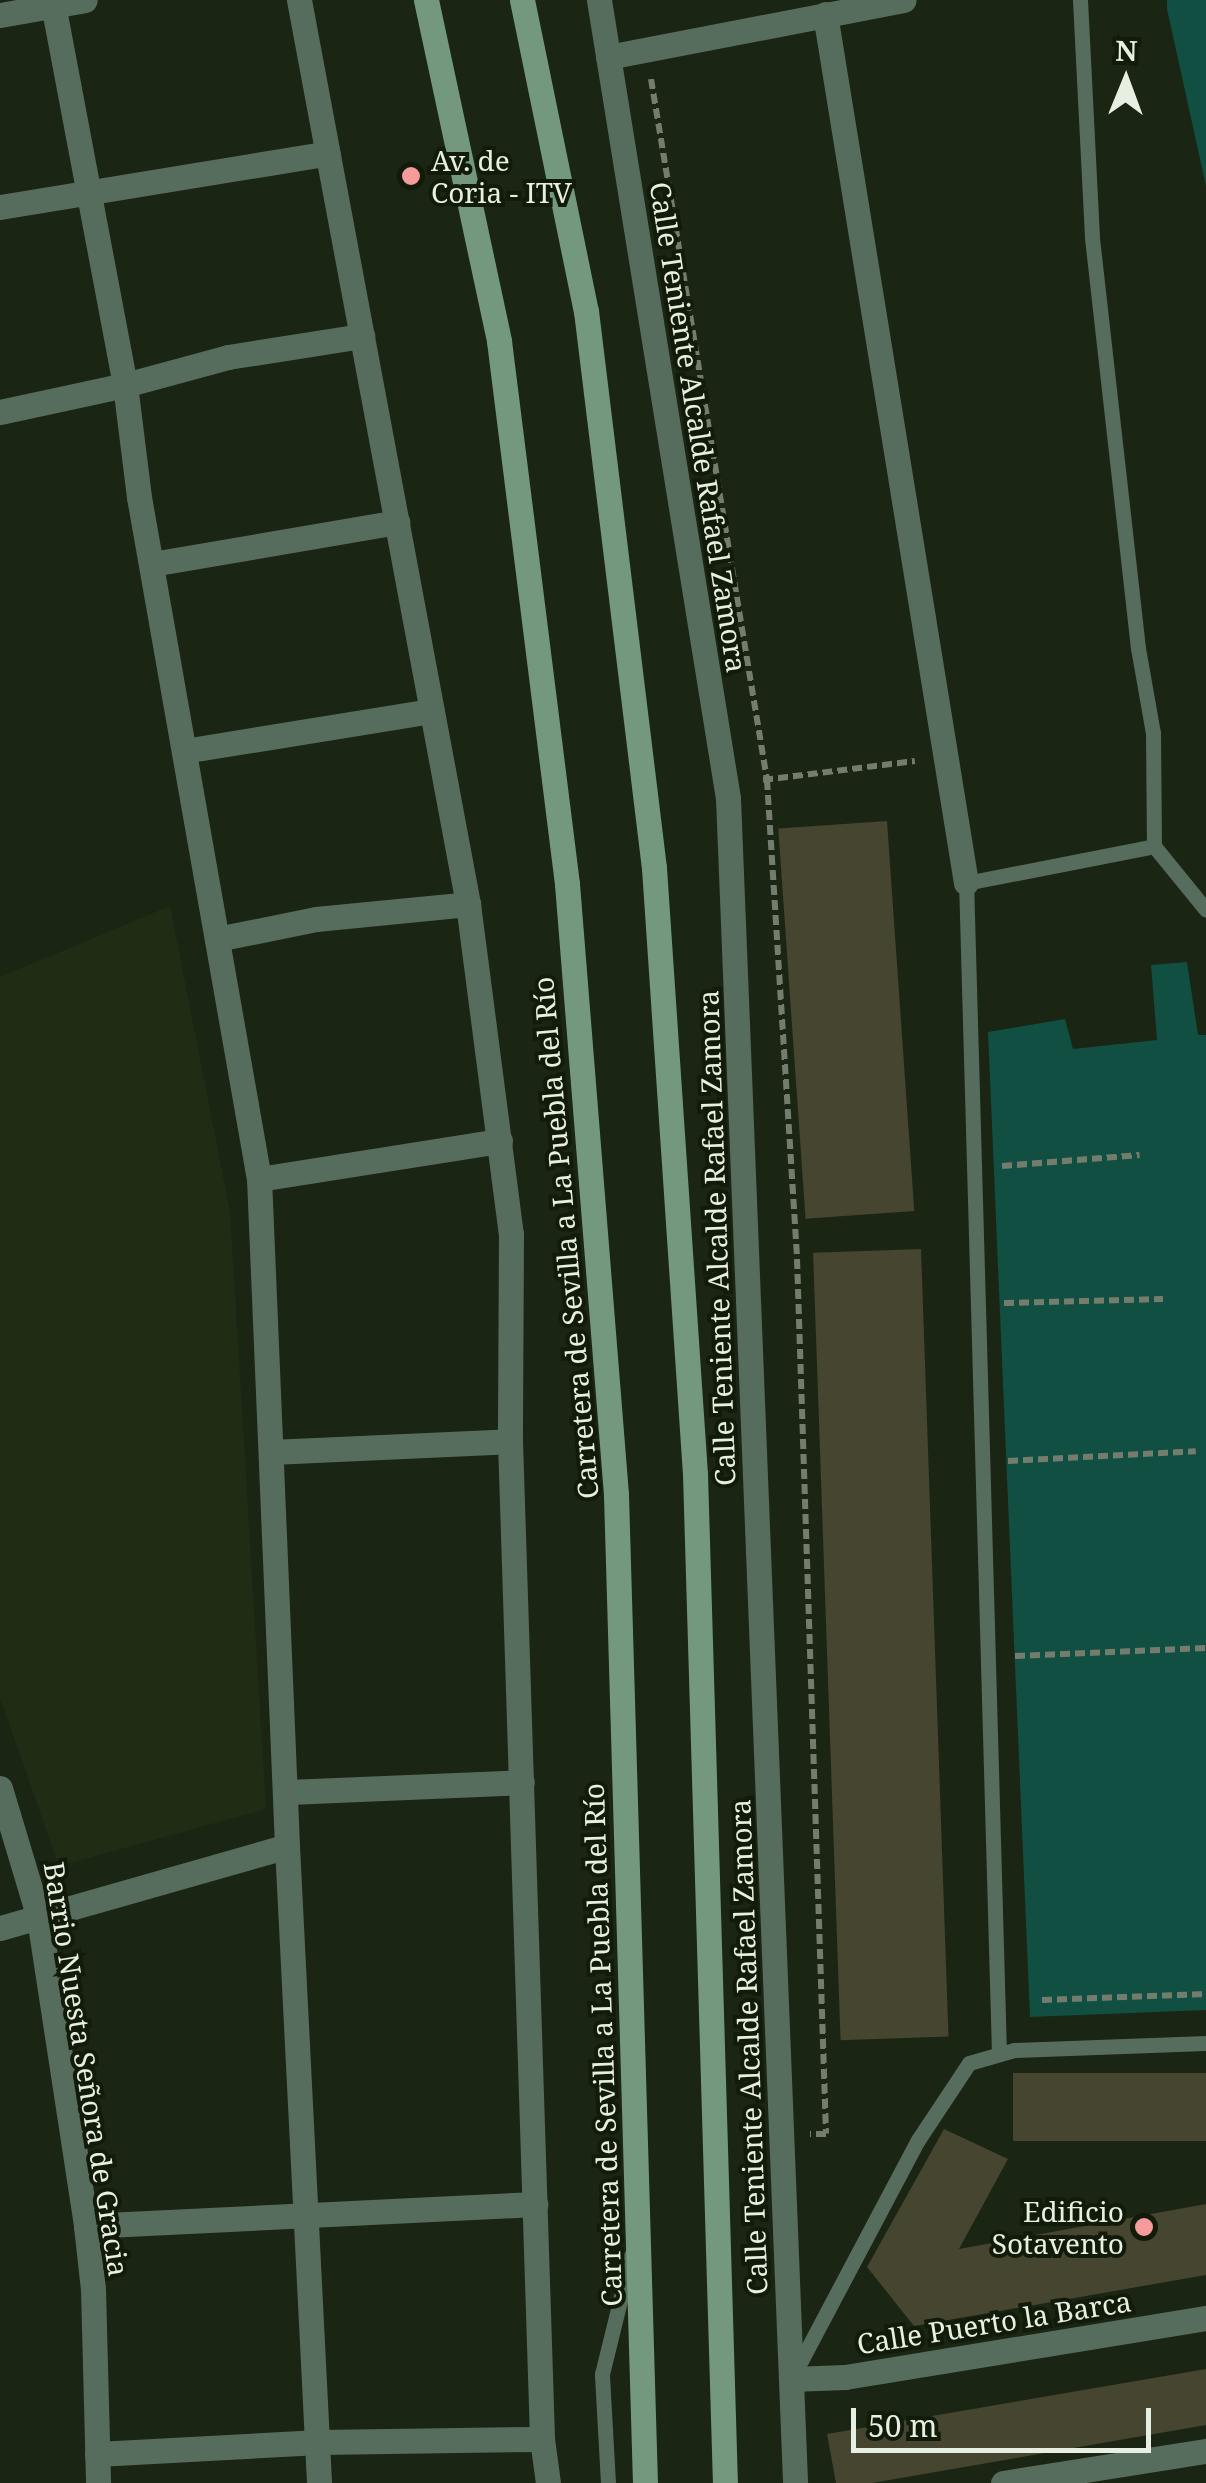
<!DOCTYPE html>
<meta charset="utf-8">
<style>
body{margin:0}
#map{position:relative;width:1206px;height:2483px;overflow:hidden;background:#1b2513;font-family:"Noto Serif",serif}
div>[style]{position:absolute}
.built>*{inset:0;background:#202d15}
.water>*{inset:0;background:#104f42}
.building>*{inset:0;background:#454530;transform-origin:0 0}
.path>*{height:6px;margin-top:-3px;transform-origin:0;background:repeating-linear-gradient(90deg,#747d6d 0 10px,transparent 0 15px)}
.service>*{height:15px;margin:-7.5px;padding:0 7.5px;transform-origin:7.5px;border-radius:7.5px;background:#566d5d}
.pedestrian>*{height:25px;margin:-12.5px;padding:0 12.5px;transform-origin:12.5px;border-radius:12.5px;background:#566d5d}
.minor>*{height:25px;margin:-12.5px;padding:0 12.5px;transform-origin:12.5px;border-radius:12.5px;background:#566d5d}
.secondary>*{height:25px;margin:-12.5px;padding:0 12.5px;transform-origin:12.5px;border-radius:12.5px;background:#74987e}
.dots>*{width:28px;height:28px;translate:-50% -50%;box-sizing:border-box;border:5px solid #121b0a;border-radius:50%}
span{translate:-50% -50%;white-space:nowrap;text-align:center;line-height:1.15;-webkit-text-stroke:8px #121b0a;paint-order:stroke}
.poi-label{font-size:28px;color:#e7eee2}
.left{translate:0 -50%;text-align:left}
.right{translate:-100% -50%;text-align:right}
.street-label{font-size:28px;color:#e7eee2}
.north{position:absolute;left:1076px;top:30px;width:100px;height:100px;-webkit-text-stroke:8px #121b0a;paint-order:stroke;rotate:1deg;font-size:28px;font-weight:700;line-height:40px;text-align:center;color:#e7eee2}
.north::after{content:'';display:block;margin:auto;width:35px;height:45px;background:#e7eee2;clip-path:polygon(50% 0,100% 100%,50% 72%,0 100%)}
.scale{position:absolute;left:851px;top:2408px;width:300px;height:45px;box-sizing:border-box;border:5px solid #e7eee2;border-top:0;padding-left:12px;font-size:30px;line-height:35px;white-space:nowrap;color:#e7eee2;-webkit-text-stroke:8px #121b0a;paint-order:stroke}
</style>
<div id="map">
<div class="built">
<div style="clip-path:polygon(170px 906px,230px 1212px,266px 1809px,59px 1866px,0 1698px,0 977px)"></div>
</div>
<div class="water">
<div style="clip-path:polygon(1167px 0,1206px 0,1206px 186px,1167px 9px)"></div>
<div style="clip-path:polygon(1187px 962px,1198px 1035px,1206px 1035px,1206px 2010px,1030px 2017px,988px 1032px,1065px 1019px,1073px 1049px,1157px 1040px,1151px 965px)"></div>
</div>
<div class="building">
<div style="left:887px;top:821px;width:391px;height:109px;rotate:86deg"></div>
<div style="left:921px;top:1249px;width:788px;height:108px;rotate:88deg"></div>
<div style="left:1206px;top:2073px;width:68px;height:193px;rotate:90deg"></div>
<div style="clip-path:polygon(944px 2129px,1008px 2159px,959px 2249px,1206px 2204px,1206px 2275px,914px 2326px,867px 2267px)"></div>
<div style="clip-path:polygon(1206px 2369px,1206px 2425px,872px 2483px,836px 2483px,827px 2434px)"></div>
</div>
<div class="path">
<div style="left:651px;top:79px;width:711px;rotate:80.6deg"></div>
<div style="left:767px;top:780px;width:480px;rotate:86.4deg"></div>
<div style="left:797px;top:1259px;width:875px;rotate:88.1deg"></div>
<div style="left:826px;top:2134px;width:16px;rotate:180deg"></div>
<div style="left:763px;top:780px;width:153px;rotate:-7.1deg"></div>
<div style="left:1002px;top:1166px;width:138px;rotate:-4.6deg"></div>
<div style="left:1004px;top:1303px;width:159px;rotate:-1.4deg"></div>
<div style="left:1008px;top:1461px;width:188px;rotate:-3deg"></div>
<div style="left:1015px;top:1656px;width:191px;rotate:-2.4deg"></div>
<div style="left:1042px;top:2000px;width:164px;rotate:-2.1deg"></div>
</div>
<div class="service">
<div style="left:1080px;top:0;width:238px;rotate:87.1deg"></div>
<div style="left:1092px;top:238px;width:413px;rotate:83.6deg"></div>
<div style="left:1138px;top:648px;width:86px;rotate:80deg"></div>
<div style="left:1153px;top:733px;width:113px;rotate:89.5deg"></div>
<div style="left:1154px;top:846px;width:82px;rotate:50.9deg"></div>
<div style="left:999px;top:2054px;width:1171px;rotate:-91.61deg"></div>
<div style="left:966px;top:883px;width:192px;rotate:-11.1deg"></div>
<div style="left:794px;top:2374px;width:265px;rotate:-62.1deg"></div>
<div style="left:918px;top:2140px;width:92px;rotate:-56.5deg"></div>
<div style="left:969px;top:2063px;width:47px;rotate:-16.1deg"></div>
<div style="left:1014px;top:2050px;width:192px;rotate:-2.1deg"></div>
<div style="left:608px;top:2483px;width:109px;rotate:-93.2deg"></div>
<div style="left:602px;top:2374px;width:122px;rotate:-76.2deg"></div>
</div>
<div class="pedestrian">
<div style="left:825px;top:14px;width:880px;rotate:80.78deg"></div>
<div style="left:0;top:15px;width:86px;rotate:-10deg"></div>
<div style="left:608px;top:57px;width:301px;rotate:-10.9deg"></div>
<div style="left:0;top:207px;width:332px;rotate:-9.3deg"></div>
<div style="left:125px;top:385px;width:107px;rotate:-15.2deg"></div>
<div style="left:228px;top:357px;width:136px;rotate:-8.9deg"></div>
<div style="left:152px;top:564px;width:249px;rotate:-9.7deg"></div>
<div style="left:184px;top:751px;width:251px;rotate:-9.2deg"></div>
<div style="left:217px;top:939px;width:101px;rotate:-11.4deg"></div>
<div style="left:316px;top:919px;width:153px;rotate:-5.6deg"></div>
<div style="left:271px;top:1452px;width:239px;rotate:-2.6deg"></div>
<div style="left:287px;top:1846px;width:638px;rotate:87.12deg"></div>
<div style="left:86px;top:2226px;width:450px;rotate:-2.8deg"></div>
<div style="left:97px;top:2454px;width:222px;rotate:-3.1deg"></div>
<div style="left:319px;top:2442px;width:223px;rotate:-0.8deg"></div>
</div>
<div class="minor">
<div style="left:299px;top:0;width:920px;rotate:79.41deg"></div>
<div style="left:468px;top:904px;width:333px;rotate:82.6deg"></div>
<div style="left:511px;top:1234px;width:207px;rotate:90.3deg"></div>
<div style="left:510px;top:1441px;width:999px;rotate:88.16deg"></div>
<div style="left:542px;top:2439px;width:44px;rotate:82.2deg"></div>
<div style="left:599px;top:0;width:808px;rotate:80.82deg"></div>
<div style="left:728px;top:798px;width:1686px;rotate:87.72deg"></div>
<div style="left:0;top:412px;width:128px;rotate:-12.2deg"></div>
<div style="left:259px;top:1179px;width:244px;rotate:-9deg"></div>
<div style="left:0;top:1788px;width:136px;rotate:73.3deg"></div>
<div style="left:39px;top:1918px;width:312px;rotate:81.3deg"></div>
<div style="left:86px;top:2226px;width:63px;rotate:83.7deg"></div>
<div style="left:93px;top:2289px;width:194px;rotate:88.5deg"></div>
<div style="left:288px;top:1792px;width:234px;rotate:-2.4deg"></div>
<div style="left:0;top:1928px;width:298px;rotate:-15.9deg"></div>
<div style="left:287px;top:1846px;width:668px;rotate:-92.4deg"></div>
<div style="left:259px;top:1179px;width:692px;rotate:-99.98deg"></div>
<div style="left:139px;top:497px;width:113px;rotate:-97.1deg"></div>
<div style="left:125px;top:385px;width:392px;rotate:-100.7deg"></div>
<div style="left:791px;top:2379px;width:54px;rotate:-2.1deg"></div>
<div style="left:845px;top:2377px;width:366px;rotate:-9.3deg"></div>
<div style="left:1003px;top:2483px;width:206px;rotate:-9deg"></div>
</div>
<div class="secondary">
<div style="left:426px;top:0;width:349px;rotate:77.9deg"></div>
<div style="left:499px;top:341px;width:547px;rotate:82.86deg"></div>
<div style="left:567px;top:884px;width:613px;rotate:85.41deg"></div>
<div style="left:616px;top:1495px;width:988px;rotate:88.32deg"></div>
<div style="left:522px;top:0;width:318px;rotate:78.4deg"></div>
<div style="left:586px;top:311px;width:561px;rotate:83.04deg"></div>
<div style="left:654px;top:868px;width:607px;rotate:86.13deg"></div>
<div style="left:695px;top:1474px;width:1009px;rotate:88.3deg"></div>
</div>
<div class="dots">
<div style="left:411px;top:176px;background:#f59b9b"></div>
<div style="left:1144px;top:2227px;background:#f59b9b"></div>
</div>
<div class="poi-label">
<span class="left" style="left:431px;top:176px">Av. de<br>Coria - ITV</span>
<span class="right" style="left:1124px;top:2227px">Edificio<br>Sotavento</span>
</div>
<div class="street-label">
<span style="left:699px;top:427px;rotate:81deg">Calle Teniente Alcalde Rafael Zamora</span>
<span style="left:565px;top:1238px;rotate:-95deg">Carretera de Sevilla a La Puebla del Río</span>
<span style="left:716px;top:1238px;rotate:-92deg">Calle Teniente Alcalde Rafael Zamora</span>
<span style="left:602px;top:2045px;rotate:-92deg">Carretera de Sevilla a La Puebla del Río</span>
<span style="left:748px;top:2047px;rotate:-92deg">Calle Teniente Alcalde Rafael Zamora</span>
<span style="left:87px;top:2069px;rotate:81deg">Barrio Nuesta Señora de Gracia</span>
<span style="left:994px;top:2322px;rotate:-9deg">Calle Puerto la Barca</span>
</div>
<div class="north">N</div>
<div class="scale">50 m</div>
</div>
